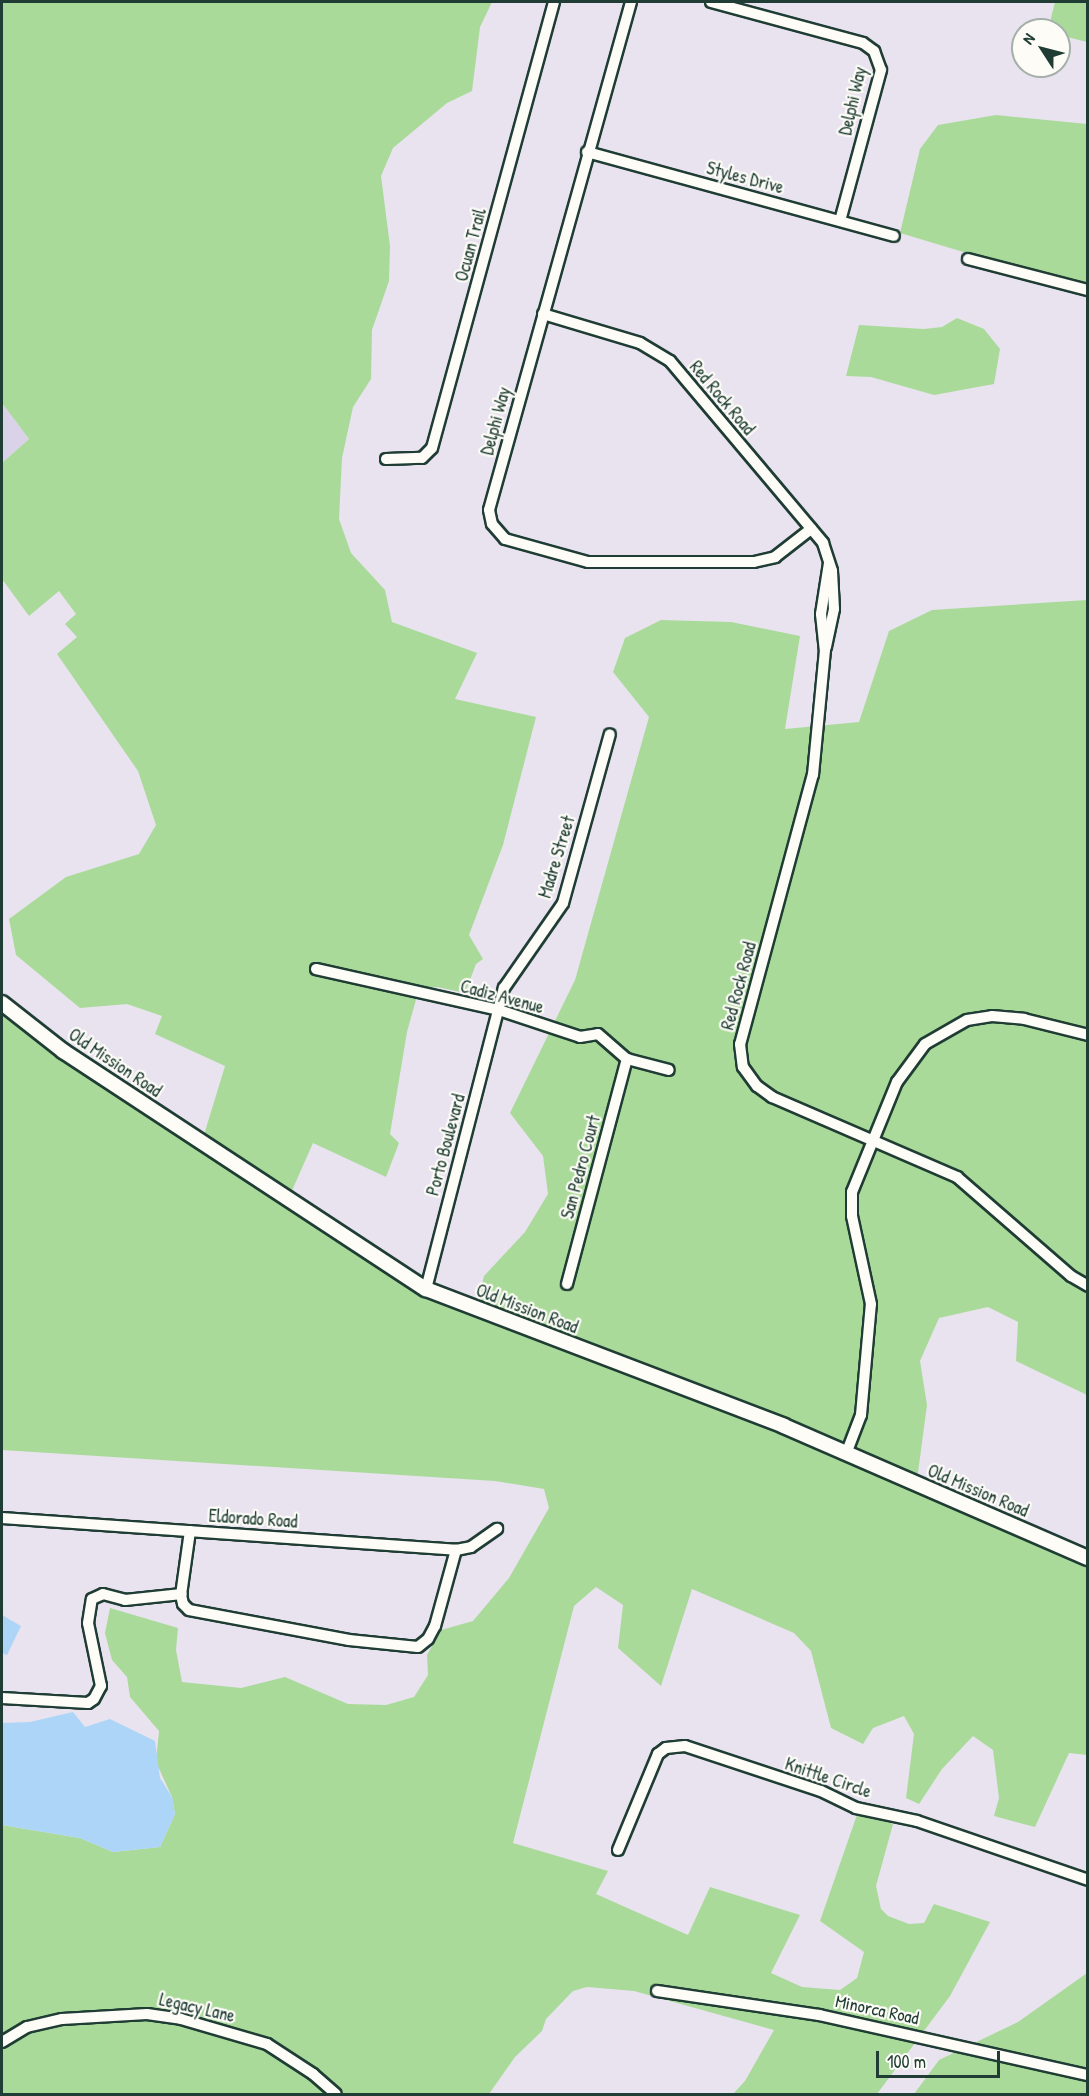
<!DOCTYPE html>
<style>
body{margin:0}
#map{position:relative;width:1089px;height:2096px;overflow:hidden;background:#e8e3ef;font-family:"Patrick Hand",sans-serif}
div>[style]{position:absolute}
.built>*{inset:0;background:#d9d2e9}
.green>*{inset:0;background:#aada9a}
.water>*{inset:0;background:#add5f7}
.roads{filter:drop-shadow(2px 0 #1f3d34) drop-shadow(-2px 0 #1f3d34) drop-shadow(0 2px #1f3d34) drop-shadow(0 -2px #1f3d34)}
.street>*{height:10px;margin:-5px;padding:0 5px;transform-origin:5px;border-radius:5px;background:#fdfcf7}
.secondary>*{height:14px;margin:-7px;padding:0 7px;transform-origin:7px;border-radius:7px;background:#fdfcf7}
span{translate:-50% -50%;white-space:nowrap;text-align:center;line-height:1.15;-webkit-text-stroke:4.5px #fdfcf7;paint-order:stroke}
.street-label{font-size:18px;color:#1f3d34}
.frame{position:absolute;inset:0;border:3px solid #1f3d34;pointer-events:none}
.north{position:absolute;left:1011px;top:18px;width:60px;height:60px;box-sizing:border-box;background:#fdfcf7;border:2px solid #a4b0a9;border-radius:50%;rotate:306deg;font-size:16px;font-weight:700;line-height:24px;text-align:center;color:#1f3d34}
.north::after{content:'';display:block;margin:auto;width:21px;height:27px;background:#1f3d34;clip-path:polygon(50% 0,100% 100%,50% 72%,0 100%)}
.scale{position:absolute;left:876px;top:2051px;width:124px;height:27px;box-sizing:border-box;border:3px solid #1f3d34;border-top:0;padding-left:8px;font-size:18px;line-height:21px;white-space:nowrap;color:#1f3d34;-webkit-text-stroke:4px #fdfcf7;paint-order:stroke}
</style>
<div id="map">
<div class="built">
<div style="clip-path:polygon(2px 403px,29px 439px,2px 463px)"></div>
</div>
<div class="green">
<div style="clip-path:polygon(2px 2px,492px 2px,480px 27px,472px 91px,447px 103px,393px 148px,381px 176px,390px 246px,389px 281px,372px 330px,371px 379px,353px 407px,342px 458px,339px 519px,351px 553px,385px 590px,392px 622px,477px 653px,455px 699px,536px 717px,503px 845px,469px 935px,483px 959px,476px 964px,465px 993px,437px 987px,419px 989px,407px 1032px,390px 1134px,399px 1143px,386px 1177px,313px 1143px,290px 1195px,203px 1138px,225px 1066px,155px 1034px,162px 1016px,127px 1004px,80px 1008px,16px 955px,9px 919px,66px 877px,139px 854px,156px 825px,138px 771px,57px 654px,77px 637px,65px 624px,76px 614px,59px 591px,29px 616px,2px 579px,2px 463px,29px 439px,2px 403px)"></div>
<div style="clip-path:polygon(1055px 2px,1087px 2px,1087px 42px,1059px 35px,1059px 30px,1048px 30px)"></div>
<div style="clip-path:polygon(996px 115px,1087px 124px,1087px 289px,900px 233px,920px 149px,938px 125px)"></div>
<div style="clip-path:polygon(957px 318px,984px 329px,1000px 349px,994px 384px,934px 395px,871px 377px,846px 376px,859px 325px,924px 329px,942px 327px)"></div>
<div style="clip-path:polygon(1087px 600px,1087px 1395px,1016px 1361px,1018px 1322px,988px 1307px,939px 1318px,920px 1361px,927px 1405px,917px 1480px,477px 1304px,484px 1276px,525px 1232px,548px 1194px,543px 1156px,510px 1113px,575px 980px,649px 717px,613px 672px,625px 638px,661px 620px,731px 622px,800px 636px,785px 729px,859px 722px,889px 631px,932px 610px)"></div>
<div style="clip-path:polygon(2px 1009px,361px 1254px,644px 1381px,796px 1440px,1087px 1563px,1087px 1755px,1069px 1753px,1035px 1827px,994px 1816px,999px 1798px,993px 1750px,973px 1736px,942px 1769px,919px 1804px,906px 1798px,914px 1734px,904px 1716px,873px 1728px,863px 1744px,831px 1728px,811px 1651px,794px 1633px,692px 1589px,661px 1686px,618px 1648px,623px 1605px,596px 1587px,574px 1606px,513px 1843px,608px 1871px,596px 1894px,688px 1935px,710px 1887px,800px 1915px,771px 1973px,802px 1987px,840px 1990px,857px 1978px,864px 1952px,820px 1921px,858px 1812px,893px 1824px,876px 1886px,881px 1909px,888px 1916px,909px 1924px,924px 1923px,934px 1904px,990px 1922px,950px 1996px,877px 2094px,733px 2094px,745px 2081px,774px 2030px,634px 1991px,587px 1987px,573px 1991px,546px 2019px,542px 2031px,515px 2057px,489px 2094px,2px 2094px,2px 1825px,80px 1838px,113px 1852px,160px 1847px,175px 1814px,172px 1797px,156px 1762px,159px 1731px,130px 1697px,127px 1677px,112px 1660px,105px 1633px,110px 1608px,178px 1628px,176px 1650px,182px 1682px,241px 1688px,285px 1677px,348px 1704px,386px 1705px,414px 1697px,428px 1675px,427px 1655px,441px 1630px,473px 1621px,509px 1578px,549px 1508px,544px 1489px,495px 1481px,2px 1450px)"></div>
<div style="clip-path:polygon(1087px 1973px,1087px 2094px,914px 2094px,939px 2060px,1018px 2022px)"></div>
</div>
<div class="water">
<div style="clip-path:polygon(2px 1615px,21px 1626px,7px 1655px,2px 1653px)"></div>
<div style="clip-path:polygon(73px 1712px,85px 1727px,110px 1719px,155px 1741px,160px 1778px,172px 1797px,175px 1814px,160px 1847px,113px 1852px,80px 1838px,2px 1825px,2px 1723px,30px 1722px)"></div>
</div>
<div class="roads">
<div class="street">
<div style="left:631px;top:2px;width:527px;rotate:105.62deg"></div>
<div style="left:489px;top:510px;width:14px;rotate:78deg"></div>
<div style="left:492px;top:524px;width:20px;rotate:49deg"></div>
<div style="left:505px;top:539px;width:86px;rotate:15.5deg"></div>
<div style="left:588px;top:562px;width:166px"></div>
<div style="left:754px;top:562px;width:22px;rotate:-13deg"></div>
<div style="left:775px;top:557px;width:46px;rotate:-37.9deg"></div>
<div style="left:711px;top:2px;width:157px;rotate:15.1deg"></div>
<div style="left:863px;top:43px;width:14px;rotate:36deg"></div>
<div style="left:874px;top:51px;width:20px;rotate:70deg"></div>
<div style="left:881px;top:70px;width:156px;rotate:105.2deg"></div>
<div style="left:587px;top:152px;width:318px;rotate:15.3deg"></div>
<div style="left:968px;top:259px;width:124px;rotate:14.5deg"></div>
<div style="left:543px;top:314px;width:101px;rotate:16.6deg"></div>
<div style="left:640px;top:343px;width:35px;rotate:31deg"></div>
<div style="left:670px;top:361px;width:238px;rotate:49.9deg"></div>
<div style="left:823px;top:543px;width:29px;rotate:72deg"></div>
<div style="left:832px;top:571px;width:38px;rotate:87deg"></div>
<div style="left:834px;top:609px;width:39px;rotate:102deg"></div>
<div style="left:386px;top:459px;width:36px;rotate:-2deg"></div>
<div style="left:422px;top:458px;width:14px;rotate:-45deg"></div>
<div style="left:432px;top:448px;width:462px;rotate:-74.7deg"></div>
<div style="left:829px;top:563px;width:52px;rotate:98.9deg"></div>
<div style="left:821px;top:614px;width:36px;rotate:84deg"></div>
<div style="left:825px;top:650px;width:125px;rotate:95.5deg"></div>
<div style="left:813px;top:774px;width:280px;rotate:105.1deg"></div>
<div style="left:740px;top:1044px;width:23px;rotate:83deg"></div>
<div style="left:743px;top:1067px;width:24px;rotate:54deg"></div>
<div style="left:757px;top:1086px;width:19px;rotate:36deg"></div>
<div style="left:772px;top:1097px;width:202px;rotate:23.4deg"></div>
<div style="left:957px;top:1177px;width:151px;rotate:41deg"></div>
<div style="left:1071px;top:1276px;width:20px;rotate:30deg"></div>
<div style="left:316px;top:969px;width:188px;rotate:12.6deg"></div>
<div style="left:499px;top:1010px;width:85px;rotate:18.4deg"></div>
<div style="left:580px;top:1037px;width:18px;rotate:-9deg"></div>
<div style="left:598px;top:1034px;width:38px;rotate:41deg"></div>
<div style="left:627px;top:1059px;width:43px;rotate:14.7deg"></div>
<div style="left:567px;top:1284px;width:233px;rotate:-75.1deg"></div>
<div style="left:426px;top:1289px;width:311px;rotate:-75.5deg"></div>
<div style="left:504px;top:988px;width:103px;rotate:-55.2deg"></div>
<div style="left:563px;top:903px;width:175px;rotate:-74.5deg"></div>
<div style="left:846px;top:1454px;width:42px;rotate:-69deg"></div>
<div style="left:861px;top:1415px;width:111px;rotate:-84.9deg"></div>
<div style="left:871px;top:1304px;width:90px;rotate:-102.2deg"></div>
<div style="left:852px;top:1216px;width:24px;rotate:-90deg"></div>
<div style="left:852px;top:1192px;width:119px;rotate:-67.8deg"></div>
<div style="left:897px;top:1082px;width:47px;rotate:-53.6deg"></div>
<div style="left:925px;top:1044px;width:48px;rotate:-29.7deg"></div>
<div style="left:967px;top:1020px;width:25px;rotate:-9deg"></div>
<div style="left:992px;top:1016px;width:32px;rotate:5deg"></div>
<div style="left:1024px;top:1019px;width:66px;rotate:14deg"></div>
<div style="left:2px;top:1518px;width:455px;rotate:4deg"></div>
<div style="left:456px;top:1550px;width:15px;rotate:-11deg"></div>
<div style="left:471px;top:1547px;width:32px;rotate:-35deg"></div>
<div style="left:190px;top:1531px;width:65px;rotate:98deg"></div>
<div style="left:181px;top:1595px;width:9px;rotate:77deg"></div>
<div style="left:183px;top:1604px;width:8px;rotate:45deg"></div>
<div style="left:189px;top:1610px;width:163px;rotate:10.6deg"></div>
<div style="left:349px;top:1640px;width:69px;rotate:5.8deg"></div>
<div style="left:418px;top:1647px;width:13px;rotate:-39deg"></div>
<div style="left:428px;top:1639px;width:15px;rotate:-62deg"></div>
<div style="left:435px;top:1626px;width:79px;rotate:-74.6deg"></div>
<div style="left:2px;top:1698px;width:86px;rotate:3.3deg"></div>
<div style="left:88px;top:1703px;width:7px;rotate:-34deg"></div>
<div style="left:94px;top:1699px;width:15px;rotate:-62deg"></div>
<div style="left:101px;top:1686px;width:64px;rotate:-101.7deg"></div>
<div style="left:88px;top:1623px;width:24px;rotate:-81deg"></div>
<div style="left:92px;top:1599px;width:12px;rotate:-24deg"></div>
<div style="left:103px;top:1594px;width:23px;rotate:15deg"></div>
<div style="left:125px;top:1600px;width:57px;rotate:-6deg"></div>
<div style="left:618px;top:1850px;width:104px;rotate:-67.4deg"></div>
<div style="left:658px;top:1754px;width:10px;rotate:-37deg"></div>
<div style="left:666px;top:1748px;width:19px;rotate:-6deg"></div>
<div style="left:685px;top:1746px;width:143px;rotate:18.3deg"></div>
<div style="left:821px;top:1791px;width:39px;rotate:26deg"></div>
<div style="left:856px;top:1808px;width:62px;rotate:12deg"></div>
<div style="left:917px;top:1821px;width:181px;rotate:19deg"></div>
<div style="left:657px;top:1991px;width:164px;rotate:8.4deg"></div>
<div style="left:819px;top:2015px;width:276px;rotate:12.6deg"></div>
<div style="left:2px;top:2042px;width:29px;rotate:-31deg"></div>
<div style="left:27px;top:2027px;width:36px;rotate:-13deg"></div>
<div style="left:62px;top:2019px;width:85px;rotate:-3.4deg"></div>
<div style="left:147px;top:2014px;width:34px;rotate:8deg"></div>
<div style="left:181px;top:2019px;width:90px;rotate:16.2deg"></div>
<div style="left:267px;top:2044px;width:55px;rotate:33.1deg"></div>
<div style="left:313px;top:2074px;width:30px;rotate:41deg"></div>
</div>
<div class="secondary">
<div style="left:2px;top:1003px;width:78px;rotate:38.2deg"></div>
<div style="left:63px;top:1051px;width:434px;rotate:33.3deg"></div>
<div style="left:426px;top:1289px;width:383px;rotate:20.9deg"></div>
<div style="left:784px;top:1426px;width:331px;rotate:23.5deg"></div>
</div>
</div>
<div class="street-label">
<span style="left:853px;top:101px;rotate:-77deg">Delphi Way</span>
<span style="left:745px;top:178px;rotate:15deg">Styles Drive</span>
<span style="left:471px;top:245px;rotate:-75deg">Ocuan Trail</span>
<span style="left:722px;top:398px;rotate:50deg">Red Rock Road</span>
<span style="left:496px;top:421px;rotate:-75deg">Delphi Way</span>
<span style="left:557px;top:857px;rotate:-73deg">Madre Street</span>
<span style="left:739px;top:986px;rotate:-75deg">Red Rock Road</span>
<span style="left:502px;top:997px;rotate:15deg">Cadiz Avenue</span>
<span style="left:115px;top:1063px;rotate:34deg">Old Mission Road</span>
<span style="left:446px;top:1145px;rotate:-75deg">Porto Boulevard</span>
<span style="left:581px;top:1167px;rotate:-75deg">San Pedro Court</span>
<span style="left:527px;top:1309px;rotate:21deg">Old Mission Road</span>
<span style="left:978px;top:1491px;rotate:23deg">Old Mission Road</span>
<span style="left:253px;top:1519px;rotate:4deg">Eldorado Road</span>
<span style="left:828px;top:1778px;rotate:19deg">Knittle Circle</span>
<span style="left:197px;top:2008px;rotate:13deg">Legacy Lane</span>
<span style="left:877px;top:2010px;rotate:12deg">Minorca Road</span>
</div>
<div class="frame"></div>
<div class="north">N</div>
<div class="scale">100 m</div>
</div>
